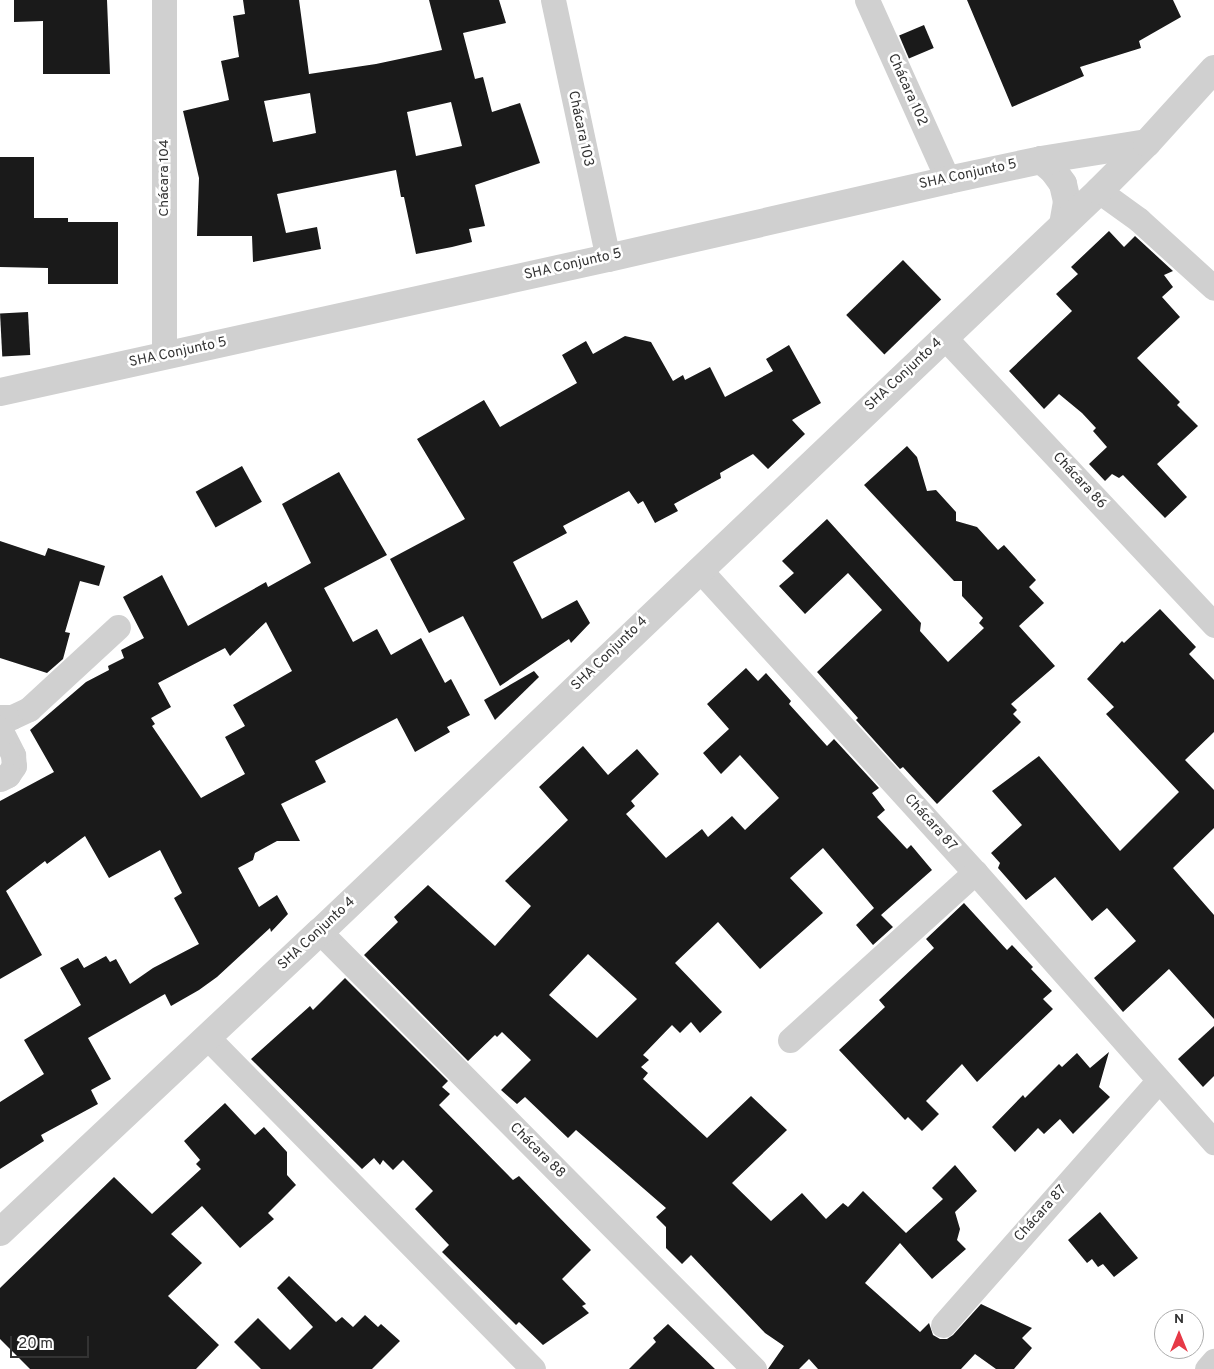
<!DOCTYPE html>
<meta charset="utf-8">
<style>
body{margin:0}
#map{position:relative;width:1214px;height:1369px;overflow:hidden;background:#fff;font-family:Overpass,sans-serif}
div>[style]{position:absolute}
.building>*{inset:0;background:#1a1a1a;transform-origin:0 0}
.minor>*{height:25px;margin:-12.5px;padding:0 12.5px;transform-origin:12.5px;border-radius:12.5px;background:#d0d0d0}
.tertiary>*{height:28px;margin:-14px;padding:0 14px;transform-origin:14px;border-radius:14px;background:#d0d0d0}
span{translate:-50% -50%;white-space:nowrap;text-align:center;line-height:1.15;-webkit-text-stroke:5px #fff;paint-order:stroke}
.street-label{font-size:14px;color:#333}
.north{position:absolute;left:1154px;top:1309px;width:50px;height:50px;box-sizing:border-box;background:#fff;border:1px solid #adadad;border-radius:50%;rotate:0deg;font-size:14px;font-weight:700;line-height:20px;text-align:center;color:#333}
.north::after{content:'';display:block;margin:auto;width:18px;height:22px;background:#e63946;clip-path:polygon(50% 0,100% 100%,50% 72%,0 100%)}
.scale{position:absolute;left:10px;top:1336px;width:79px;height:22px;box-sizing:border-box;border:2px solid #333;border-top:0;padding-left:6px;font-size:15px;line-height:18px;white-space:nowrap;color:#333;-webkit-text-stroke:4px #fff;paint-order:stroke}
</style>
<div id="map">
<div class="building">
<div style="clip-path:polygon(14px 0,107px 0,110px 74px,43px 74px,43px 21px,14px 22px)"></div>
<div style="clip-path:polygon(evenodd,243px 0,299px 0,309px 74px,376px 64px,442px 50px,429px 0,499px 0,506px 23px,463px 33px,475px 79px,483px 77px,492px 112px,520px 103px,540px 163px,475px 185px,485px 226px,469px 229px,472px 242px,452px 247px,416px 254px,404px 197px,401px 197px,396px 170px,277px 194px,286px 233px,317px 227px,321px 249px,253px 262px,252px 236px,197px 236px,199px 178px,183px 111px,229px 100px,221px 61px,239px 57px,233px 16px,245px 14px,243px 0,310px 93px,316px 133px,273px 142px,264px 101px,310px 93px,243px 0,451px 102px,462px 146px,416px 156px,407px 112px,451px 102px)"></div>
<div style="clip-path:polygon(967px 0,1173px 0,1181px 17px,1139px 41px,1141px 48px,1080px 67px,1084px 76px,1012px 107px)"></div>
<div style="left:924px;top:25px;width:25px;height:27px;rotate:67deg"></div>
<div style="clip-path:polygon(0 157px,34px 157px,34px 218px,68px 218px,68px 222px,118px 222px,118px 284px,48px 284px,48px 268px,0 267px)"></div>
<div style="clip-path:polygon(1109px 231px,1124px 247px,1135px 236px,1173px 271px,1164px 275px,1173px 287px,1162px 297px,1180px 317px,1137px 358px,1180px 402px,1177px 405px,1198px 426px,1157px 464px,1187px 497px,1165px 518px,1123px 475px,1119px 478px,1112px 474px,1105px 481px,1089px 464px,1107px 447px,1093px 431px,1096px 428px,1082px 413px,1059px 394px,1044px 409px,1009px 371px,1072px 311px,1056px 294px,1078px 274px,1071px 267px)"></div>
<div style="left:903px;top:260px;width:55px;height:79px;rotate:46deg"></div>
<div style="left:28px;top:312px;width:43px;height:28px;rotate:87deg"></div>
<div style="clip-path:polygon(625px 336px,651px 342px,673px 381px,683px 375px,685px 380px,710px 367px,725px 397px,773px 371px,766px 359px,789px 345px,821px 403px,792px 420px,805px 434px,768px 469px,753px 454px,720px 473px,721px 478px,674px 504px,678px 511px,655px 523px,643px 501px,638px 504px,629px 491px,563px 526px,567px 533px,513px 562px,542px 619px,577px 600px,590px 623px,571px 643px,569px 639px,500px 686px,463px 616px,429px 633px,390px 559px,465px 519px,417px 439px,484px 400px,500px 427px,577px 383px,562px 355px,586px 341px,593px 354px)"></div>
<div style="clip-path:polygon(907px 446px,917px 457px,927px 491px,936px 490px,956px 512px,956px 521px,977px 527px,998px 550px,1004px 545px,1036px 580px,1029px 587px,1044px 603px,1019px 626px,1055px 666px,1011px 704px,1017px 710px,1013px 714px,1021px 722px,937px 804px,903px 767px,900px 769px,856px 720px,858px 718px,817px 672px,882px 610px,848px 573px,805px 614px,779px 586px,794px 573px,782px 561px,827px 519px,921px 623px,920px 631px,948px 662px,984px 628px,979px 623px,983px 618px,962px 596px,962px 581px,954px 581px,864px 485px)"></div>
<div style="left:242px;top:466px;width:41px;height:53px;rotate:61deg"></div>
<div style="clip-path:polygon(evenodd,339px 472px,387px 555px,324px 588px,353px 642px,377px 629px,391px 655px,421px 638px,445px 683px,451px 679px,470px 715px,447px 727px,450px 732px,415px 752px,397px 718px,315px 761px,326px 782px,281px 804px,300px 841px,277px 841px,255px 853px,253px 860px,238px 868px,259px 907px,277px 895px,288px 914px,271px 932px,270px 928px,217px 977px,199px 990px,171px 1006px,165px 994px,88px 1038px,111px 1079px,91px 1090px,98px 1104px,41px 1135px,44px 1141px,0 1169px,0 1102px,44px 1074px,24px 1040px,81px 1005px,60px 968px,78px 958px,84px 968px,106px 956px,110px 962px,116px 959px,130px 984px,153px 968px,199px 944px,174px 898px,182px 893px,160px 850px,109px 878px,85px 836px,47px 864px,45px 861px,6px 891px,42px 955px,0 979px,0 801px,54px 772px,30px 730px,86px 682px,109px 670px,108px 666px,124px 658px,121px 650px,144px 638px,123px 597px,162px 575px,188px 626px,266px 582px,268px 587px,311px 563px,282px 504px,339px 472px,266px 622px,292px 671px,233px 705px,245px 726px,225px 737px,245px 774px,201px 798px,152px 726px,155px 724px,151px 718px,171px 707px,158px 683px,225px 648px,230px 656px,266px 622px)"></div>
<div style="clip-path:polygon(0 541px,45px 556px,48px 548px,105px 566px,99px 586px,80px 581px,65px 632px,70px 633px,63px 659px,47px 673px,0 658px)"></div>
<div style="clip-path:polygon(1160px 609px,1196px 647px,1189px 654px,1214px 680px,1214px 732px,1185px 760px,1214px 790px,1214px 828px,1173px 868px,1214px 915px,1214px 1019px,1169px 969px,1123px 1012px,1094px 978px,1136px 941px,1107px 908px,1092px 921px,1055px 877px,1026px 900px,998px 868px,1000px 863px,991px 853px,1022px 825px,992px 791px,1039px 756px,1120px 851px,1179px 792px,1106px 714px,1114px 707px,1087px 679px,1122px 641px,1124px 643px)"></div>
<div style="clip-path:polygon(evenodd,746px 668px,758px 681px,766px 673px,791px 701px,789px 704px,827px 746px,834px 739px,879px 788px,872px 793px,885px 810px,877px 817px,907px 849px,911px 845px,932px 870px,881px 915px,893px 927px,873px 945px,856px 925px,874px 908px,823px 848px,790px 878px,823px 913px,760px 969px,718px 922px,675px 963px,722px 1012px,700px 1033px,691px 1022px,680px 1033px,672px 1025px,643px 1055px,649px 1060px,641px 1067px,648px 1073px,643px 1079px,707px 1138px,751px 1096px,787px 1130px,732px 1183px,771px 1221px,802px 1193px,826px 1219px,843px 1203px,848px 1207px,863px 1191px,906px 1233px,943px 1199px,932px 1188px,955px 1165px,977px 1191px,955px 1212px,960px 1229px,957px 1240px,966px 1249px,932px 1279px,900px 1243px,865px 1283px,920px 1332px,929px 1323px,933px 1335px,940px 1339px,947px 1339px,953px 1335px,981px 1304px,1032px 1328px,1022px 1338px,1032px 1348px,1014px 1369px,996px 1369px,975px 1354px,961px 1369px,818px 1369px,809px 1359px,799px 1369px,768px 1369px,784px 1346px,765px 1333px,691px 1255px,682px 1264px,666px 1248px,666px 1227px,656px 1217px,666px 1208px,576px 1130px,568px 1138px,525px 1097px,517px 1104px,501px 1090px,531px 1060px,502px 1032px,497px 1037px,495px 1035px,468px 1061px,364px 955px,398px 922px,394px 917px,428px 885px,495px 946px,531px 906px,505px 881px,568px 820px,539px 787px,583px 746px,608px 775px,637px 749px,659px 774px,631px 801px,635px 806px,626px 814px,666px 858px,702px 829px,708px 837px,732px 816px,745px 830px,779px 798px,740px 755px,721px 774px,703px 753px,729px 729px,707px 704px,746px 668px,588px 954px,637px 999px,597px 1038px,549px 995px,588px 954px)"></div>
<div style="clip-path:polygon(534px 671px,539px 677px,495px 720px,484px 700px)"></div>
<div style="clip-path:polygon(964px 903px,1007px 950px,1012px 945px,1033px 967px,1031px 969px,1052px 991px,1043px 999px,1053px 1009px,977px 1082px,962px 1064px,926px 1101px,939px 1114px,922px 1131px,908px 1117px,905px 1120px,839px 1050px,885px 1007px,879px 1000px,934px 948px,926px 939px)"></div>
<div style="clip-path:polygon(345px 978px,448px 1081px,442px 1087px,450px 1094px,439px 1105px,513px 1180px,519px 1176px,591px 1250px,562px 1279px,586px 1304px,582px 1306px,589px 1313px,543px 1345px,519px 1322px,516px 1325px,442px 1252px,449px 1245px,415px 1209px,433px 1191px,403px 1160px,393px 1170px,383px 1160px,380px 1165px,374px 1158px,362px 1169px,251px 1059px,310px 1006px,313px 1010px)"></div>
<div style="clip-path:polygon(1214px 1026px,1214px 1076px,1203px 1087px,1178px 1059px)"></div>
<div style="clip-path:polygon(1109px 1052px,1099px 1087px,1110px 1097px,1073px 1134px,1060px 1119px,1044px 1134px,1038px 1128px,1015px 1152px,992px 1127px,1023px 1095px,1025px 1098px,1059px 1064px,1062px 1067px,1077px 1053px,1090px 1068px)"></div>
<div style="clip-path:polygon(225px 1103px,255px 1135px,264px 1127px,287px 1152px,287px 1175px,296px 1185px,268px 1213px,274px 1219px,240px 1248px,202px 1206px,171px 1234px,202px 1263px,168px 1296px,219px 1345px,196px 1369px,30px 1369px,0 1339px,0 1288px,114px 1177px,152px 1214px,201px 1169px,196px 1164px,200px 1160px,184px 1141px)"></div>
<div style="clip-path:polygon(1100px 1212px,1138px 1258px,1114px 1277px,1103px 1264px,1098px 1267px,1092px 1259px,1087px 1263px,1068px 1240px)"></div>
<div style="clip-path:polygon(289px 1276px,336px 1322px,342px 1317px,353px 1327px,365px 1315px,378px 1327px,381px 1324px,400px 1341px,372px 1369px,261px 1369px,234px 1342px,258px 1318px,290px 1350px,313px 1327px,277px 1288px)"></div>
<div style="clip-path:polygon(668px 1324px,715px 1369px,629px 1369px,656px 1342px,653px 1338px)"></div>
</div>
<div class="minor">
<div style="left:553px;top:0;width:264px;rotate:78deg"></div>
<div style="left:867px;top:0;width:197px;rotate:65.8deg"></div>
<div style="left:1099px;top:191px;width:49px;rotate:35.9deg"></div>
<div style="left:1139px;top:220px;width:101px;rotate:42.2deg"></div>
<div style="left:944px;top:337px;width:395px;rotate:46.8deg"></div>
<div style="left:164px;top:356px;width:356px;rotate:-90deg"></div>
<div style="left:699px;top:569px;width:410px;rotate:47.7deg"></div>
<div style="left:975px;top:872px;width:361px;rotate:48.5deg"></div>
<div style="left:0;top:717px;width:12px"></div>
<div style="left:12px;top:717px;width:19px;rotate:-25deg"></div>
<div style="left:29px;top:709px;width:121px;rotate:-42.7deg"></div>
<div style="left:0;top:729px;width:29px;rotate:63deg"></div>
<div style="left:13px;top:755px;width:11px;rotate:85deg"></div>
<div style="left:14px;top:766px;width:11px;rotate:124deg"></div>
<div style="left:8px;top:775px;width:9px;rotate:153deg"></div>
<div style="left:320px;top:932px;width:616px;rotate:45.2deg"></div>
<div style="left:207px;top:1037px;width:465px;rotate:45.5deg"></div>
<div style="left:790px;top:1040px;width:250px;rotate:-42.2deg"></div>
<div style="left:943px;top:1325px;width:325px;rotate:-48.6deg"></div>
<div style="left:1207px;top:1369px;width:11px;rotate:-49deg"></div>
</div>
<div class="tertiary">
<div style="left:1041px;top:160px;width:16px;rotate:40deg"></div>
<div style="left:1053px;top:170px;width:17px;rotate:54deg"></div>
<div style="left:1063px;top:184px;width:18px;rotate:77deg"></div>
<div style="left:1067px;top:202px;width:23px;rotate:100deg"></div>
<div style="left:0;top:392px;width:623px;rotate:-12.43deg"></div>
<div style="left:608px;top:258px;width:349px;rotate:-12.9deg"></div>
<div style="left:948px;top:180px;width:95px;rotate:-12.1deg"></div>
<div style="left:1041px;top:160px;width:107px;rotate:-9.1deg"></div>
<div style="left:0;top:1232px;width:439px;rotate:-43.2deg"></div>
<div style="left:320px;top:932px;width:1075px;rotate:-43.57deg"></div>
<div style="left:1099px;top:191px;width:68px;rotate:-45deg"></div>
<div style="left:1147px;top:143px;width:100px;rotate:-47.8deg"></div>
</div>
<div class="street-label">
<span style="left:907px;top:90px;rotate:66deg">Chácara 102</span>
<span style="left:580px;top:129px;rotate:78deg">Chácara 103</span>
<span style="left:968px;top:175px;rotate:-12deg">SHA Conjunto 5</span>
<span style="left:165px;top:178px;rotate:-90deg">Chácara 104</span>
<span style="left:573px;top:265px;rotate:-13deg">SHA Conjunto 5</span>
<span style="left:178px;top:353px;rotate:-12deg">SHA Conjunto 5</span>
<span style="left:904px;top:375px;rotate:-43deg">SHA Conjunto 4</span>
<span style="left:1079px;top:481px;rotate:47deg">Chácara 86</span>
<span style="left:610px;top:654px;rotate:-44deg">SHA Conjunto 4</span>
<span style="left:930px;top:823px;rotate:48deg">Chácara 87</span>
<span style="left:317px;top:934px;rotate:-43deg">SHA Conjunto 4</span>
<span style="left:537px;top:1151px;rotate:45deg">Chácara 88</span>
<span style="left:1041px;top:1214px;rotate:-48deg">Chácara 87</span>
</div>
<div class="north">N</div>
<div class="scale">20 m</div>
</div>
